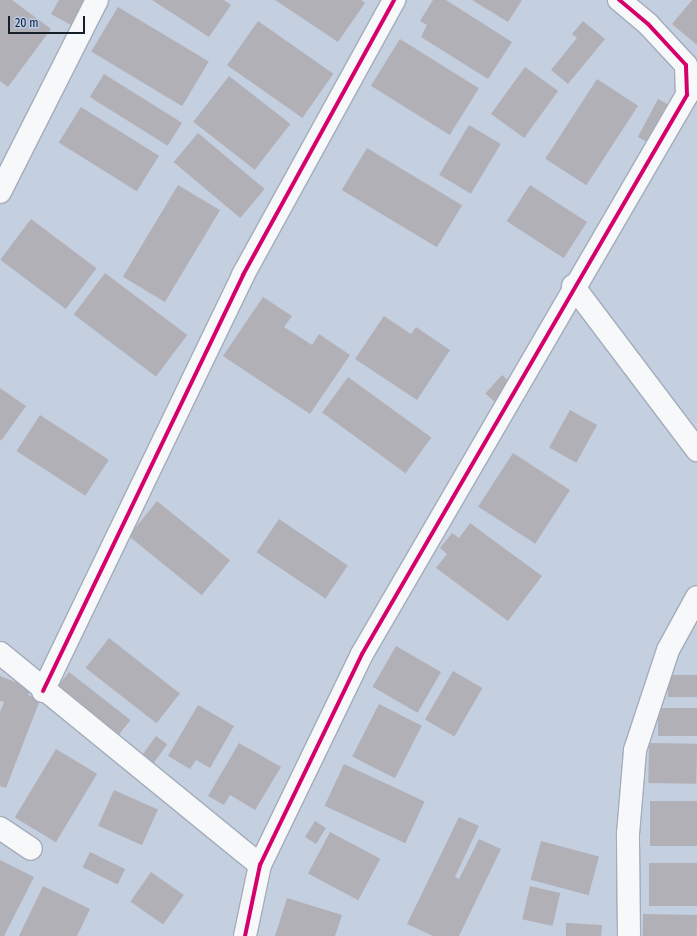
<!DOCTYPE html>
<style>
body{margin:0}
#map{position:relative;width:697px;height:936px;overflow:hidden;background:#c4cfe0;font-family:"Fira Sans Condensed",sans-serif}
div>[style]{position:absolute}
.building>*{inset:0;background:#b2b0b7;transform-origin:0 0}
.roads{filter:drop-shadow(1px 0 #a3acba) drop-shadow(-1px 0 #a3acba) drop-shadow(0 1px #a3acba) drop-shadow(0 -1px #a3acba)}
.street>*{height:22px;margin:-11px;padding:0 11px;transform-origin:11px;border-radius:11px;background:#f6f8fa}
.cycleway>*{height:4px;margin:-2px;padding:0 2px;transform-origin:2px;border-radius:2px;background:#d6006c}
span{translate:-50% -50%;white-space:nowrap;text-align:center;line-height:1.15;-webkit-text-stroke:4px #b7cced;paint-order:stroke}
.scale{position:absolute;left:8px;top:16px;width:77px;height:18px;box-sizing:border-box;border:2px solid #161e2a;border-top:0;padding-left:5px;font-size:12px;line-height:14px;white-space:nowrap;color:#161e2a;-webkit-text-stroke:3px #b7cced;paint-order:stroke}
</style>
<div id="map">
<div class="building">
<div style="clip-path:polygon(0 0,12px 0,51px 29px,8px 87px,0 81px)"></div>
<div style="clip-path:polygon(59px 0,86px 0,71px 25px,51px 14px)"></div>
<div style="clip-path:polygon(152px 0,224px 0,231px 5px,209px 37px)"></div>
<div style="clip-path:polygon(275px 0,361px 0,365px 3px,338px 42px)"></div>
<div style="clip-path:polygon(433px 0,446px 0,512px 42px,488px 79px,421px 37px,427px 25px,420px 21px)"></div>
<div style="clip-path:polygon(472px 0,522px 0,508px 22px)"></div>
<div style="clip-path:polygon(692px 0,697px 0,697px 45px,672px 24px)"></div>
<div style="left:118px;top:7px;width:106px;height:52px;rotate:31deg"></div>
<div style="left:258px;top:21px;width:92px;height:54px;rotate:35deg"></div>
<div style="clip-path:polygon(583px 21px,605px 39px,568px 84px,551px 70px,577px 38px,572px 34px)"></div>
<div style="left:400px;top:39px;width:93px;height:55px;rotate:32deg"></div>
<div style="left:525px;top:67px;width:41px;height:58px;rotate:36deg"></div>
<div style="left:104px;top:74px;width:92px;height:27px;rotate:32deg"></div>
<div style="left:229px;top:76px;width:78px;height:58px;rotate:38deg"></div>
<div style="left:597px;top:79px;width:49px;height:95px;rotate:33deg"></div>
<div style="left:658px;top:99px;width:15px;height:43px;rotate:28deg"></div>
<div style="left:81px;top:107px;width:92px;height:42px;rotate:32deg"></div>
<div style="left:469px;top:125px;width:37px;height:58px;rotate:31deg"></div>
<div style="left:198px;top:133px;width:87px;height:38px;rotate:40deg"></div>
<div style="left:367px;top:148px;width:111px;height:49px;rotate:31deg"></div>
<div style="left:178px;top:185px;width:49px;height:107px;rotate:31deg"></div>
<div style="left:530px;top:185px;width:68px;height:43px;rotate:33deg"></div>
<div style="left:31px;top:219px;width:82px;height:51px;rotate:37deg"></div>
<div style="left:105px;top:273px;width:103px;height:52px;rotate:37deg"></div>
<div style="clip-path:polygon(263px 297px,292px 316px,284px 327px,312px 345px,319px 334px,350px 355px,310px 414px,223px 356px)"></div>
<div style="clip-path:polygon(384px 316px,411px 334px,416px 327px,450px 350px,417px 400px,355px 359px)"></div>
<div style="left:502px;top:375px;width:15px;height:25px;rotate:42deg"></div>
<div style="left:348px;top:377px;width:103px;height:44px;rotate:36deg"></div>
<div style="clip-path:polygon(0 388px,26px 406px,1px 441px,0 439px)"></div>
<div style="left:570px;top:410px;width:31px;height:43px;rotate:29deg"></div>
<div style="left:40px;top:415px;width:82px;height:43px;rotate:33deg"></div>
<div style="left:513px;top:453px;width:68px;height:64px;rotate:33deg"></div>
<div style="left:157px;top:501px;width:94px;height:45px;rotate:39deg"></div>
<div style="left:279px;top:519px;width:83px;height:40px;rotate:34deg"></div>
<div style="clip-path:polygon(470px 523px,542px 576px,508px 621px,436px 568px,447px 554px,440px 548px,452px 533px,459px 538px)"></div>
<div style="left:109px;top:638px;width:90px;height:38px;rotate:38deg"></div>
<div style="left:396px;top:646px;width:52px;height:47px;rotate:30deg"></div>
<div style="left:453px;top:671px;width:34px;height:56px;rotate:30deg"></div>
<div style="left:69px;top:672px;width:78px;height:22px;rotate:38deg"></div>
<div style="left:697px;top:675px;width:22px;height:29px;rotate:90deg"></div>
<div style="clip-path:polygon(0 676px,31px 688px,28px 695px,40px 700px,6px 788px,0 786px,0 712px,4px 702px,0 701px)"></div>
<div style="left:379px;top:704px;width:48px;height:59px;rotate:27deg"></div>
<div style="clip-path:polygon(198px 705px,234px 726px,210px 768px,196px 760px,190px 769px,168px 756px)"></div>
<div style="left:658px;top:708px;width:39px;height:28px"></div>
<div style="left:156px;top:736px;width:14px;height:28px;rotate:36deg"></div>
<div style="clip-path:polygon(239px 743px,281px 767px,255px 810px,230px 795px,224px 805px,208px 796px)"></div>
<div style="left:649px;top:743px;width:48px;height:40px;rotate:1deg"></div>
<div style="left:56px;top:749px;width:48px;height:80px;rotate:31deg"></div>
<div style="left:344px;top:764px;width:89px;height:46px;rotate:25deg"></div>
<div style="left:114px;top:790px;width:48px;height:39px;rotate:24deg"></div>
<div style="left:697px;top:801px;width:45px;height:47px;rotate:90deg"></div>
<div style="clip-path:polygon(459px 817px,479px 826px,455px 877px,459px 879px,479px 839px,501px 849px,459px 936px,433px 936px,407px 924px)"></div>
<div style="left:315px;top:821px;width:13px;height:19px;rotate:32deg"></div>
<div style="left:330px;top:832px;width:57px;height:47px;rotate:28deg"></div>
<div style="left:541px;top:841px;width:60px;height:40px;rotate:15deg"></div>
<div style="left:90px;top:852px;width:39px;height:17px;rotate:26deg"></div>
<div style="clip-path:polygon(0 860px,34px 877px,4px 936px,0 936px)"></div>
<div style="left:697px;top:863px;width:43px;height:48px;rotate:90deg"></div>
<div style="left:151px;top:872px;width:40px;height:36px;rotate:35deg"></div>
<div style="clip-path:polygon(43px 886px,90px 909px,77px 936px,19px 936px)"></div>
<div style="left:530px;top:886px;width:31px;height:34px;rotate:13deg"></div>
<div style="clip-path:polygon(287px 898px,342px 915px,335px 936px,275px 936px)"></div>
<div style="left:643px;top:914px;width:54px;height:22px;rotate:1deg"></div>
<div style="clip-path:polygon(566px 923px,602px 925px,601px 936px,566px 936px)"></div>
</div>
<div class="roads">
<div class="street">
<div style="left:0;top:192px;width:215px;rotate:-63.2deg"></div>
<div style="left:573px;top:286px;width:206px;rotate:52.9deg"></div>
<div style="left:0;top:653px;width:335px;rotate:39.2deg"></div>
<div style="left:43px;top:691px;width:462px;rotate:-64.3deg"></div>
<div style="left:243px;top:275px;width:314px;rotate:-61.2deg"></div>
<div style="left:0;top:828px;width:37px;rotate:34deg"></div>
<div style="left:245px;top:936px;width:73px;rotate:-78.1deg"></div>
<div style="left:260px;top:865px;width:234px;rotate:-64.2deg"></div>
<div style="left:362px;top:654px;width:647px;rotate:-59.83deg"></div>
<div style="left:687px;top:95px;width:30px;rotate:-92deg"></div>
<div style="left:686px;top:65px;width:56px;rotate:-132.8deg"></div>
<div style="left:648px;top:24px;width:38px;rotate:-140deg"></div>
<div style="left:629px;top:936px;width:102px;rotate:-90.6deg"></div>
<div style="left:628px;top:834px;width:84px;rotate:-85.2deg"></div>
<div style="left:635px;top:750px;width:105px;rotate:-71.7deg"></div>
<div style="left:668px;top:650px;width:60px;rotate:-61.3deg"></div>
</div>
</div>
<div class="cycleway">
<div style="left:43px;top:691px;width:462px;rotate:-64.3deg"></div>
<div style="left:243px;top:275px;width:314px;rotate:-61.2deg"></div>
<div style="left:245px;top:936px;width:73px;rotate:-78.1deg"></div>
<div style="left:260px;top:865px;width:234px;rotate:-64.2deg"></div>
<div style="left:362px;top:654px;width:647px;rotate:-59.83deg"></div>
<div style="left:687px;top:95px;width:30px;rotate:-92deg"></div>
<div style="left:686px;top:65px;width:56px;rotate:-132.8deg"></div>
<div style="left:648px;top:24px;width:38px;rotate:-140deg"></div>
</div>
<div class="scale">20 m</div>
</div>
